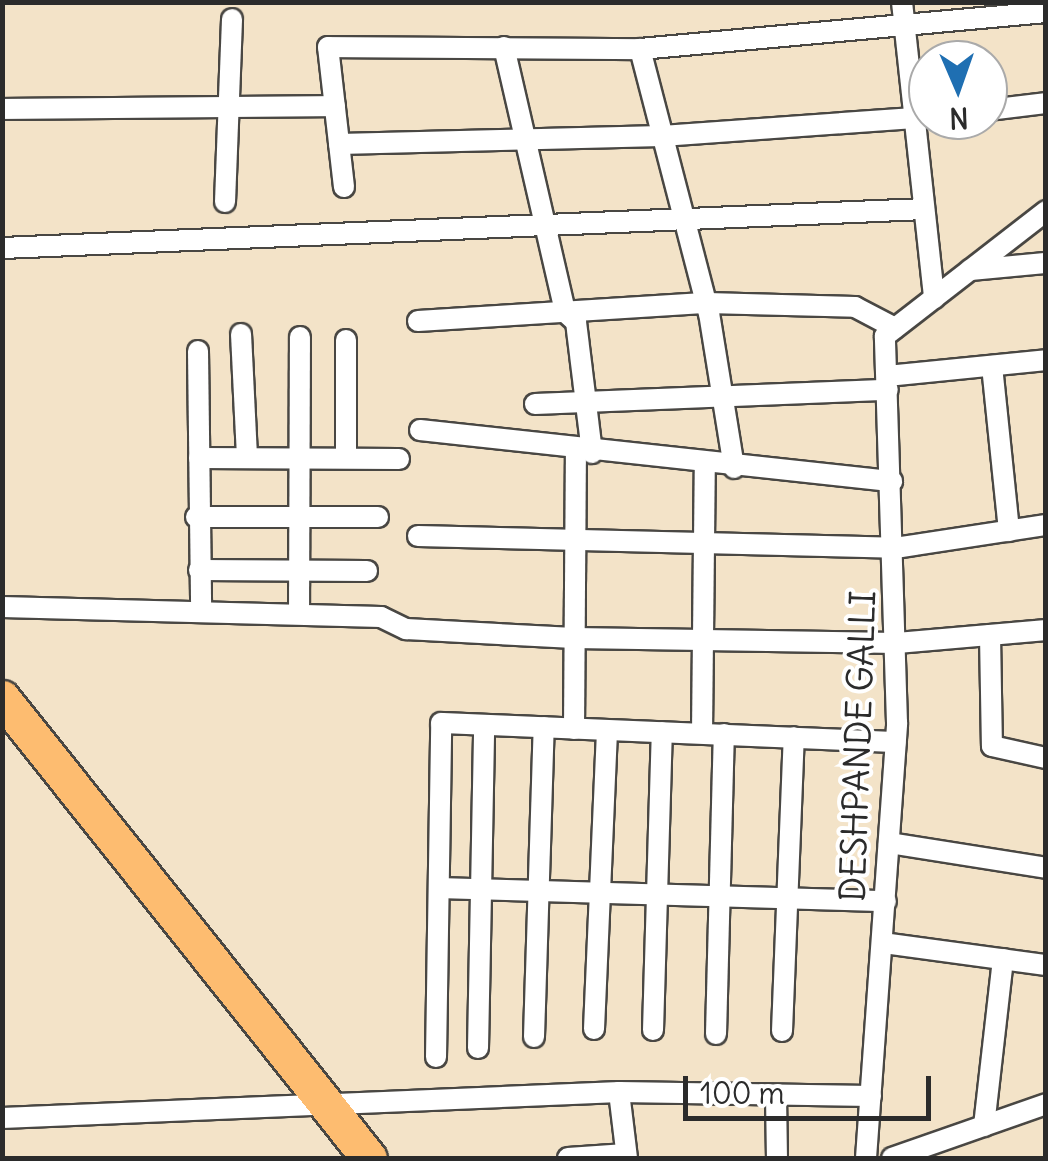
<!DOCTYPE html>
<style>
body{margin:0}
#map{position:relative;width:1048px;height:1161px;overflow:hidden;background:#f3e3c8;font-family:Delius,sans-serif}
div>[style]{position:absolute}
.roads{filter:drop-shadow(2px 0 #494743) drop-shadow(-2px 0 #494743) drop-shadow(0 2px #494743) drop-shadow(0 -2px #494743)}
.street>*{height:20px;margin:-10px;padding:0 10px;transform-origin:10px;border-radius:10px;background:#fff}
.highway>*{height:35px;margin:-17.5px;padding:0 17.5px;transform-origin:17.5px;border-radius:17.5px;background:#fdbc70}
span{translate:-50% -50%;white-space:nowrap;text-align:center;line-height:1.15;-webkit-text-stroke:8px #fff;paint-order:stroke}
.street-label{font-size:35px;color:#2b2b2b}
.frame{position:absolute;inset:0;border:5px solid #2b2b2b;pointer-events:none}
.north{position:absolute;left:908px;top:40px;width:100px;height:100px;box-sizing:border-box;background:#fff;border:2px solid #aaa;border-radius:50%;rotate:178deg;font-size:28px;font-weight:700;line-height:40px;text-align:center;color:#2b2b2b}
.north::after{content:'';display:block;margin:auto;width:35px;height:45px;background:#1f6fb2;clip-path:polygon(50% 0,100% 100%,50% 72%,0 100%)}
.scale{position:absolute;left:683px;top:1076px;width:248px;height:45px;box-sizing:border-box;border:5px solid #2b2b2b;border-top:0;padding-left:12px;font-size:30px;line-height:35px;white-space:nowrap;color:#2b2b2b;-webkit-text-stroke:8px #fff;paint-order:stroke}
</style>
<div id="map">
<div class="roads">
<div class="street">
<div style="left:902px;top:2px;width:298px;rotate:83.8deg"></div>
<div style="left:504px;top:47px;width:272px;rotate:77deg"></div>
<div style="left:565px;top:312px;width:15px;rotate:42deg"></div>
<div style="left:576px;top:322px;width:132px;rotate:83deg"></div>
<div style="left:640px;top:49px;width:273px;rotate:75.4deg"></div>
<div style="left:709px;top:313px;width:157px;rotate:80.8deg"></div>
<div style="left:2px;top:109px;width:333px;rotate:-0.5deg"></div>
<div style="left:988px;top:110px;width:58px;rotate:-6.9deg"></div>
<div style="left:339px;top:144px;width:323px;rotate:-1.4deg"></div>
<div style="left:662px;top:136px;width:267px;rotate:-4.1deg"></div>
<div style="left:344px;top:187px;width:141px;rotate:-96.5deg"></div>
<div style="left:328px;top:47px;width:312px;rotate:0.4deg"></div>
<div style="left:640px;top:49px;width:408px;rotate:-5.2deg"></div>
<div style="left:225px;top:202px;width:183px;rotate:-87.8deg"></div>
<div style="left:2px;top:248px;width:923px;rotate:-2.42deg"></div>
<div style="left:970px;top:270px;width:76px;rotate:-5.3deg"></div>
<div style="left:418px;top:321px;width:290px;rotate:-3.6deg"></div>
<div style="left:707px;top:303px;width:148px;rotate:1.5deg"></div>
<div style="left:855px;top:307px;width:45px;rotate:27.7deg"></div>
<div style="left:241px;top:334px;width:124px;rotate:87.2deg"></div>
<div style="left:346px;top:340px;width:118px;rotate:90deg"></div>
<div style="left:198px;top:351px;width:257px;rotate:89.3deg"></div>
<div style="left:992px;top:366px;width:166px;rotate:84.1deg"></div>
<div style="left:887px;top:376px;width:160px;rotate:-5.7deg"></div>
<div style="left:535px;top:404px;width:353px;rotate:-2.3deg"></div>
<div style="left:420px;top:430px;width:475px;rotate:6.2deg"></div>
<div style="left:199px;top:458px;width:200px;rotate:0.3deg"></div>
<div style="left:196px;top:517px;width:182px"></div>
<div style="left:418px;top:536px;width:477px;rotate:1.4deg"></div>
<div style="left:895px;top:548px;width:153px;rotate:-8.7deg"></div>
<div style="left:199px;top:570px;width:168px;rotate:0.3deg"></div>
<div style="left:2px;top:607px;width:379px;rotate:1.5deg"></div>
<div style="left:381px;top:617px;width:28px;rotate:26deg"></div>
<div style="left:406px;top:629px;width:168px;rotate:3.1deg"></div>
<div style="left:574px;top:638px;width:323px;rotate:0.9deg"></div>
<div style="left:897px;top:643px;width:150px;rotate:-5deg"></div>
<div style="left:299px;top:613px;width:276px;rotate:-89.8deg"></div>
<div style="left:990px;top:635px;width:111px;rotate:89deg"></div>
<div style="left:992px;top:746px;width:55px;rotate:12.5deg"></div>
<div style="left:574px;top:729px;width:278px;rotate:-89.6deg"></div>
<div style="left:702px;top:733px;width:267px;rotate:-89.4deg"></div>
<div style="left:889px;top:843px;width:159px;rotate:9deg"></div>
<div style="left:440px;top:888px;width:446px;rotate:1.7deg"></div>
<div style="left:883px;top:943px;width:164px;rotate:7.7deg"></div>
<div style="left:594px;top:1029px;width:299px;rotate:-87.5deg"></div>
<div style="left:653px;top:1030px;width:298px;rotate:-88.3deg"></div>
<div style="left:782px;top:1031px;width:294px;rotate:-87.7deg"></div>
<div style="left:716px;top:1034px;width:300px;rotate:-88.5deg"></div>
<div style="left:534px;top:1037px;width:310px;rotate:-88.2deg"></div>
<div style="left:478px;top:1048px;width:323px;rotate:-88.9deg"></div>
<div style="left:436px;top:1057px;width:334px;rotate:-89.1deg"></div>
<div style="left:441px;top:723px;width:455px;rotate:2.4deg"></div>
<div style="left:619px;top:1092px;width:66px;rotate:83.1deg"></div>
<div style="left:776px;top:1096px;width:62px;rotate:89.1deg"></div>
<div style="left:2px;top:1118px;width:618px;rotate:-2.41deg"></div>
<div style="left:619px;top:1092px;width:252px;rotate:0.9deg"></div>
<div style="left:984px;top:1126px;width:168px;rotate:-83.5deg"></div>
<div style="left:568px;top:1158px;width:58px;rotate:-3.9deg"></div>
<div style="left:866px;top:1158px;width:436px;rotate:-85.9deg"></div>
<div style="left:897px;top:723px;width:387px;rotate:-91.8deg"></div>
<div style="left:885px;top:336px;width:204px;rotate:-37.8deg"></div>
<div style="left:892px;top:1158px;width:163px;rotate:-19.3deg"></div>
</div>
<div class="highway">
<div style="left:2px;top:698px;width:588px;rotate:51.42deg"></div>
</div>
</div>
<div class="street-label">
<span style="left:857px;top:746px;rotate:-88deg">DESHPANDE GALLI</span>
</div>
<div class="frame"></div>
<div class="north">N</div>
<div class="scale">100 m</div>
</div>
